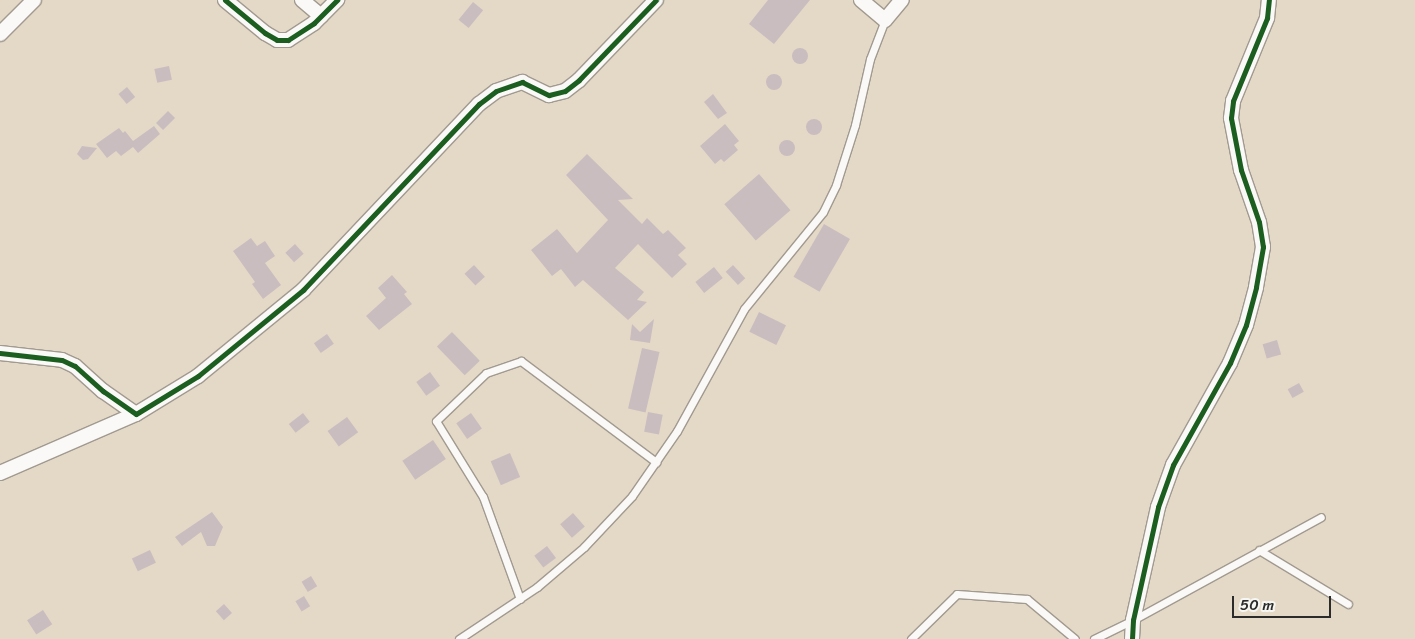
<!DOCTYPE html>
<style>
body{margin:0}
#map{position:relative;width:1415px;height:639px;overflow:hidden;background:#e4d9c7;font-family:Sriracha,sans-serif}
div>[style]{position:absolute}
.building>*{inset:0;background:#cabdbf;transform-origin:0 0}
.round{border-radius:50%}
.roads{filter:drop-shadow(1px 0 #a19a90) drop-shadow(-1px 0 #a19a90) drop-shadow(0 1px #a19a90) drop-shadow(0 -1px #a19a90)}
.service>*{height:7px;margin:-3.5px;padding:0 3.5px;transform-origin:3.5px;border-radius:3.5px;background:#fbf9f7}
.minor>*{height:14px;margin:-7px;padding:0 7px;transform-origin:7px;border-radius:7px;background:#fbf9f7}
.cycleway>*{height:5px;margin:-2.5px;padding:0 2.5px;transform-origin:2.5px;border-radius:2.5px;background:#1b5e20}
span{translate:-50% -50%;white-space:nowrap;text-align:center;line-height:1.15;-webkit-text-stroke:4.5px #f6f6f2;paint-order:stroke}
.scale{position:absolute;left:1232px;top:596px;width:99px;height:22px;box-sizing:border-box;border:2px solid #2b2b2b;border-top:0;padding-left:6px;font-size:15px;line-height:18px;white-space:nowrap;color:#2b2b2b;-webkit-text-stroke:4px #f6f6f2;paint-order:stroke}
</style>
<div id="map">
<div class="building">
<div style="clip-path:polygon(768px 0,810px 0,774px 44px,749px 24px)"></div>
<div style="left:473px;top:2px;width:13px;height:23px;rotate:39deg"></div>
<div class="round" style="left:792px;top:48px;width:16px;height:16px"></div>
<div style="left:169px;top:66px;width:14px;height:15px;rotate:78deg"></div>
<div class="round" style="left:766px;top:74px;width:16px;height:16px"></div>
<div style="left:127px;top:87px;width:13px;height:11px;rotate:51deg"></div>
<div style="clip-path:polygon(713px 94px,727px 113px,718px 119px,704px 102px)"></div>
<div style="left:168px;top:111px;width:10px;height:17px;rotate:45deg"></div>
<div class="round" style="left:806px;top:119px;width:16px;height:16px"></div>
<div style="clip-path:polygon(725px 124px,739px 141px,734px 145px,738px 150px,724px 162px,721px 159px,715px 164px,700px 146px)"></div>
<div style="clip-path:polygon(154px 126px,160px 134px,138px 153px,133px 147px,121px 156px,116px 151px,107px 158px,96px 144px,119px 128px,123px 133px,125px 131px,133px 141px)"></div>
<div class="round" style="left:779px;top:140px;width:16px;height:16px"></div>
<div style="clip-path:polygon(82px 146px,97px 148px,88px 159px,83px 160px,77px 154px)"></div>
<div style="clip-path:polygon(587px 154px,633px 199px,618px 200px,642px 224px,647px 218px,663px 234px,668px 230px,686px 248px,678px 255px,687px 264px,672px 278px,638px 244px,615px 268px,644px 292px,637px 300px,647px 302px,628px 320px,583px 280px,575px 287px,561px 269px,552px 276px,531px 250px,557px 229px,577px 253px,608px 220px,566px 175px)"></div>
<div style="left:759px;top:174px;width:48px;height:46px;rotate:49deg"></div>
<div style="left:824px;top:224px;width:30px;height:61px;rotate:30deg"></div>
<div style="clip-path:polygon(251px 238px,257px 246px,265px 241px,275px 256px,265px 263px,281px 285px,263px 299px,252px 284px,255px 282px,233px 251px)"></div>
<div style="left:295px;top:244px;width:13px;height:13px;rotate:48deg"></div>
<div style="left:474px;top:265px;width:16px;height:13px;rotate:47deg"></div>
<div style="left:733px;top:265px;width:18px;height:10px;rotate:47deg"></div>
<div style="left:714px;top:267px;width:14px;height:24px;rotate:51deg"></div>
<div style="clip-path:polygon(392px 275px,407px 292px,404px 294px,412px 304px,379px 330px,366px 316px,386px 298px,378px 288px)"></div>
<div style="left:759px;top:312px;width:30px;height:22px;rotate:26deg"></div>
<div style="clip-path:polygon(654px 319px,650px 343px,630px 340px,632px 324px,640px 332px)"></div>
<div style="left:452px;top:332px;width:40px;height:21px;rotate:46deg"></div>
<div style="left:327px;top:334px;width:12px;height:16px;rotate:55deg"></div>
<div style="left:1277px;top:340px;width:15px;height:15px;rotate:74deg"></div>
<div style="left:642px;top:348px;width:18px;height:62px;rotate:13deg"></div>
<div style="left:430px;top:372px;width:17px;height:17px;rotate:54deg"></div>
<div style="left:1299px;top:383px;width:10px;height:13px;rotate:61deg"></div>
<div style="left:648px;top:412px;width:15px;height:20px;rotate:11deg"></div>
<div style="left:303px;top:413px;width:11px;height:18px;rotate:52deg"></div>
<div style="left:471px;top:413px;width:19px;height:18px;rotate:55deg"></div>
<div style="left:347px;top:417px;width:19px;height:24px;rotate:54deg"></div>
<div style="left:433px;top:440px;width:23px;height:37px;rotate:56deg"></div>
<div style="left:510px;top:453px;width:26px;height:21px;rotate:67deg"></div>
<div style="clip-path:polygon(212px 512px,223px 527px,215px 546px,207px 546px,201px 532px,182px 546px,175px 537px)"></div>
<div style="left:573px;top:513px;width:18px;height:17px;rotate:49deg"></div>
<div style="left:547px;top:546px;width:15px;height:16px;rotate:53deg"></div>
<div style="left:150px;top:550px;width:14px;height:20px;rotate:65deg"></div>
<div style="left:311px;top:576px;width:12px;height:11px;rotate:59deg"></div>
<div style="left:304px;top:596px;width:12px;height:10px;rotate:59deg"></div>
<div style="left:224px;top:604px;width:12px;height:11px;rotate:48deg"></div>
<div style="left:43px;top:610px;width:17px;height:19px;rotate:57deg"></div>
</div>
<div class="roads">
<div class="service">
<div style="left:1259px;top:550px;width:104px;rotate:31.2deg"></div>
<div style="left:520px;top:599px;width:109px;rotate:-109.9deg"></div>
<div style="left:483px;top:497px;width:89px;rotate:-121.7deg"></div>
<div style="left:436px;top:421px;width:69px;rotate:-43.8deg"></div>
<div style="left:486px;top:373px;width:37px;rotate:-19deg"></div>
<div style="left:521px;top:361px;width:169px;rotate:36.8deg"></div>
<div style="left:459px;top:639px;width:94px;rotate:-33.7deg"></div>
<div style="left:537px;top:587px;width:62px;rotate:-40.4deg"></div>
<div style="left:584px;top:547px;width:70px;rotate:-46.7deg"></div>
<div style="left:632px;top:496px;width:79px;rotate:-55.3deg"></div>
<div style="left:677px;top:431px;width:139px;rotate:-61.2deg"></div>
<div style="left:744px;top:309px;width:125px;rotate:-50.8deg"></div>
<div style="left:823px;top:212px;width:30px;rotate:-64deg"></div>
<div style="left:836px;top:185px;width:63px;rotate:-72.4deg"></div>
<div style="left:855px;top:125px;width:68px;rotate:-77.2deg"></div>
<div style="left:870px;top:59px;width:42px;rotate:-69deg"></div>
<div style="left:911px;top:639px;width:64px;rotate:-44.4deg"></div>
<div style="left:957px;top:594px;width:70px;rotate:4.1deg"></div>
<div style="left:1027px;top:599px;width:62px;rotate:39.8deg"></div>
<div style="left:1094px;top:639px;width:43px;rotate:-26deg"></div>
<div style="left:1133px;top:620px;width:214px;rotate:-28.7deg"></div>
</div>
<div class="minor">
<div style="left:225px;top:0;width:52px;rotate:39.5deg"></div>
<div style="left:265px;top:33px;width:14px;rotate:30deg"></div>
<div style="left:277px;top:40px;width:11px"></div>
<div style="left:288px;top:40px;width:31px;rotate:-33deg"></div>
<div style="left:314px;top:23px;width:33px;rotate:-45deg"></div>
<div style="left:302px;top:0;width:25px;rotate:40deg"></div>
<div style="left:861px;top:0;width:31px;rotate:40deg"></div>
<div style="left:885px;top:20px;width:26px;rotate:-50deg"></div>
<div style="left:0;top:34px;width:48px;rotate:-45deg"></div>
<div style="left:0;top:353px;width:62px;rotate:6.4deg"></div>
<div style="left:62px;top:360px;width:14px;rotate:25deg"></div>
<div style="left:75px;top:366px;width:38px;rotate:42deg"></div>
<div style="left:103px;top:391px;width:40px;rotate:34.9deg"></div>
<div style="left:136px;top:414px;width:73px;rotate:-31.5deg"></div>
<div style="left:198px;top:376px;width:136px;rotate:-39.3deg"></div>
<div style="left:303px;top:290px;width:256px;rotate:-46.6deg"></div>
<div style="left:479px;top:104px;width:21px;rotate:-37deg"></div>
<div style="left:496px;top:91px;width:28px;rotate:-19deg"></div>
<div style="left:522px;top:82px;width:30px;rotate:26deg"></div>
<div style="left:549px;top:95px;width:16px;rotate:-14deg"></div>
<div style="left:565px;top:91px;width:18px;rotate:-38deg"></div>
<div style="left:579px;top:80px;width:111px;rotate:-46.1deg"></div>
<div style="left:0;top:473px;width:148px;rotate:-23.5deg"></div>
<div style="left:1132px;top:639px;width:19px;rotate:-87deg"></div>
<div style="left:1133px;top:620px;width:116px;rotate:-77.5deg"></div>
<div style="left:1158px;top:507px;width:45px;rotate:-70.3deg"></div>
<div style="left:1173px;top:465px;width:117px;rotate:-60.8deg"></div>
<div style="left:1230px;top:363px;width:41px;rotate:-67.2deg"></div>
<div style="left:1246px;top:325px;width:39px;rotate:-75deg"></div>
<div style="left:1256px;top:287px;width:41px;rotate:-80.1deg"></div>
<div style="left:1263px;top:247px;width:25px;rotate:-99deg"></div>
<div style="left:1259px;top:222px;width:55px;rotate:-109.1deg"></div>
<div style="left:1241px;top:170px;width:53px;rotate:-100.9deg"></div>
<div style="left:1231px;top:118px;width:17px;rotate:-83deg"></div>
<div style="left:1233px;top:101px;width:90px;rotate:-67.7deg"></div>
<div style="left:1267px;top:18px;width:18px;rotate:-84deg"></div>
</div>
</div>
<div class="cycleway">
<div style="left:225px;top:0;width:52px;rotate:39.5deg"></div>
<div style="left:265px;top:33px;width:14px;rotate:30deg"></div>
<div style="left:277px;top:40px;width:11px"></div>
<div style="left:288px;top:40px;width:31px;rotate:-33deg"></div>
<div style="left:314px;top:23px;width:33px;rotate:-45deg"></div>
<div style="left:0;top:353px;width:62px;rotate:6.4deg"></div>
<div style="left:62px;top:360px;width:14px;rotate:25deg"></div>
<div style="left:75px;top:366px;width:38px;rotate:42deg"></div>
<div style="left:103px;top:391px;width:40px;rotate:34.9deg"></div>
<div style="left:136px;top:414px;width:73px;rotate:-31.5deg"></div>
<div style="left:198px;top:376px;width:136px;rotate:-39.3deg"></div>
<div style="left:303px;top:290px;width:256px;rotate:-46.6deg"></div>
<div style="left:479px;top:104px;width:21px;rotate:-37deg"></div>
<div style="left:496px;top:91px;width:28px;rotate:-19deg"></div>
<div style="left:522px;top:82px;width:30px;rotate:26deg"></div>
<div style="left:549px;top:95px;width:16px;rotate:-14deg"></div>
<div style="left:565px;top:91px;width:18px;rotate:-38deg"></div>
<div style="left:579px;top:80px;width:111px;rotate:-46.1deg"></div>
<div style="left:1132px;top:639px;width:19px;rotate:-87deg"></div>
<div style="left:1133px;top:620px;width:116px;rotate:-77.5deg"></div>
<div style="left:1158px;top:507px;width:45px;rotate:-70.3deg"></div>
<div style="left:1173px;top:465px;width:117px;rotate:-60.8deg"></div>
<div style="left:1230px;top:363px;width:41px;rotate:-67.2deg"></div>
<div style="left:1246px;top:325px;width:39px;rotate:-75deg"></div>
<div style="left:1256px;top:287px;width:41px;rotate:-80.1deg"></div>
<div style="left:1263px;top:247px;width:25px;rotate:-99deg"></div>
<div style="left:1259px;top:222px;width:55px;rotate:-109.1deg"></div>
<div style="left:1241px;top:170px;width:53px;rotate:-100.9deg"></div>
<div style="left:1231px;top:118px;width:17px;rotate:-83deg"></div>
<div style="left:1233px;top:101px;width:90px;rotate:-67.7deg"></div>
<div style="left:1267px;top:18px;width:18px;rotate:-84deg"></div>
</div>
<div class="scale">50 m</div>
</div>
